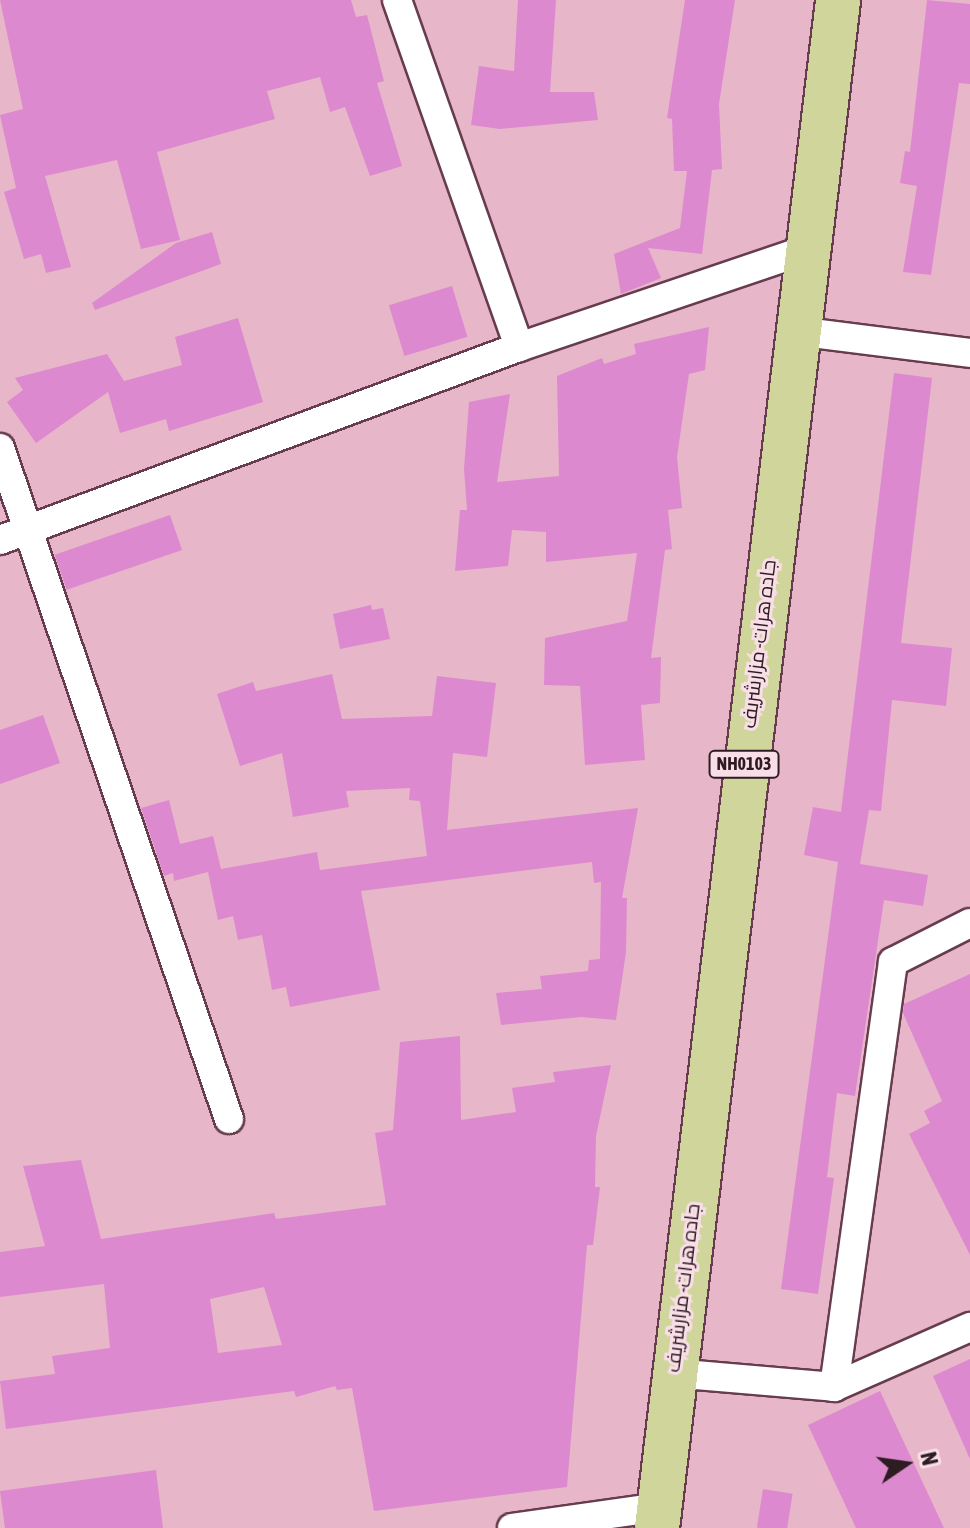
<!DOCTYPE html>
<meta charset="utf-8">
<style>
body{margin:0}
#map{position:relative;width:970px;height:1528px;overflow:hidden;background:#e8b6c9;font-family:"Asap Condensed",Cairo,sans-serif}
div>[style]{position:absolute}
.building>*{inset:0;background:#dd89cf;transform-origin:0 0}
.roads{filter:drop-shadow(2px 0 #663c4e) drop-shadow(-2px 0 #663c4e) drop-shadow(0 2px #663c4e) drop-shadow(0 -2px #663c4e)}
.minor>*{height:28px;margin:-14px;padding:0 14px;transform-origin:14px;border-radius:14px;background:#fff}
.trunk>*{height:44px;margin:-22px;padding:0 22px;transform-origin:22px;border-radius:22px;background:#d0d69b}
span{translate:-50% -50%;white-space:nowrap;text-align:center;line-height:1.15;-webkit-text-stroke:6px #f9dee8;paint-order:stroke}
.shield-label span{padding:2px 6px;background:#f9dee8;border:2px solid;border-radius:6px;-webkit-text-stroke-width:0}
.shield-label{font-size:18px;color:#2e1c23;font-weight:700}
.street-label{font-size:20px;color:#2e1c23}
.north{position:absolute;left:866px;top:1424px;width:80px;height:80px;-webkit-text-stroke:6px #f9dee8;paint-order:stroke;rotate:77deg;font-size:22px;font-weight:700;line-height:32px;text-align:center;color:#2e1c23}
.north::after{content:'';display:block;margin:auto;width:28px;height:36px;background:#2e1c23;clip-path:polygon(50% 0,100% 100%,50% 72%,0 100%)}
</style>
<div id="map">
<div class="building">
<div style="clip-path:polygon(0 0,351px 0,356px 17px,367px 15px,384px 81px,377px 83px,402px 166px,370px 176px,345px 107px,330px 112px,320px 77px,267px 91px,275px 119px,157px 152px,180px 240px,141px 249px,117px 160px,45px 176px,71px 267px,46px 273px,41px 254px,24px 259px,4px 192px,16px 188px,0 115px,23px 109px)"></div>
<div style="clip-path:polygon(518px 0,556px 0,550px 92px,594px 92px,598px 120px,500px 129px,471px 125px,479px 66px,514px 71px)"></div>
<div style="clip-path:polygon(685px 0,735px 0,719px 104px,722px 169px,712px 170px,702px 254px,648px 248px,661px 278px,621px 294px,614px 254px,680px 228px,687px 171px,674px 171px,672px 119px,667px 118px)"></div>
<div style="clip-path:polygon(927px 0,970px 4px,970px 84px,959px 83px,931px 275px,903px 272px,917px 186px,900px 183px,905px 151px,910px 152px)"></div>
<div style="clip-path:polygon(212px 232px,221px 264px,95px 310px,92px 303px,176px 243px)"></div>
<div style="left:452px;top:286px;width:53px;height:66px;rotate:73deg"></div>
<div style="clip-path:polygon(238px 318px,263px 402px,169px 431px,166px 419px,120px 433px,108px 392px,36px 443px,7px 402px,23px 390px,15px 378px,107px 354px,124px 381px,182px 365px,175px 337px)"></div>
<div style="clip-path:polygon(709px 327px,705px 370px,689px 374px,677px 457px,682px 508px,668px 510px,672px 549px,665px 550px,651px 658px,661px 657px,660px 703px,641px 705px,645px 760px,585px 765px,580px 686px,544px 685px,545px 638px,627px 621px,637px 553px,546px 562px,546px 532px,512px 530px,508px 566px,455px 571px,460px 510px,467px 510px,464px 469px,469px 402px,510px 394px,497px 482px,559px 476px,557px 376px,602px 358px,604px 364px,636px 354px,634px 344px)"></div>
<div style="clip-path:polygon(894px 373px,932px 378px,901px 643px,952px 648px,946px 706px,892px 700px,881px 811px,869px 810px,860px 864px,928px 875px,923px 906px,884px 900px,855px 1096px,837px 1093px,827px 1177px,834px 1178px,818px 1294px,781px 1289px,838px 862px,804px 855px,813px 807px,841px 812px)"></div>
<div style="left:170px;top:515px;width:37px;height:122px;rotate:71deg"></div>
<div style="clip-path:polygon(371px 605px,372px 610px,383px 608px,390px 639px,340px 649px,333px 614px)"></div>
<div style="clip-path:polygon(332px 674px,342px 719px,432px 716px,437px 676px,496px 683px,487px 757px,453px 753px,447px 830px,638px 808px,622px 898px,627px 898px,626px 952px,616px 1020px,581px 1017px,501px 1025px,496px 993px,542px 989px,540px 976px,588px 971px,589px 960px,600px 959px,601px 882px,594px 883px,592px 862px,361px 891px,380px 990px,290px 1007px,286px 987px,272px 990px,262px 935px,238px 940px,233px 916px,218px 920px,208px 872px,174px 881px,173px 873px,164px 876px,141px 808px,169px 800px,180px 844px,213px 836px,221px 869px,317px 852px,320px 870px,427px 856px,420px 801px,409px 800px,410px 788px,346px 791px,349px 807px,293px 817px,282px 753px,240px 766px,217px 694px,253px 682px,256px 691px)"></div>
<div style="clip-path:polygon(43px 715px,60px 763px,0 784px,0 730px)"></div>
<div style="clip-path:polygon(970px 974px,970px 1255px,909px 1134px,930px 1123px,924px 1111px,942px 1101px,903px 1013px,904px 1004px)"></div>
<div style="clip-path:polygon(evenodd,460px 1036px,461px 1120px,516px 1112px,512px 1088px,555px 1082px,553px 1072px,611px 1065px,596px 1136px,595px 1187px,600px 1187px,593px 1245px,587px 1245px,567px 1487px,374px 1511px,352px 1388px,337px 1390px,335px 1386px,296px 1397px,294px 1391px,6px 1429px,0 1381px,55px 1374px,52px 1356px,110px 1348px,104px 1284px,0 1297px,0 1252px,45px 1246px,23px 1166px,81px 1160px,101px 1239px,274px 1213px,276px 1219px,386px 1205px,375px 1133px,393px 1130px,400px 1042px,460px 1036px,264px 1287px,282px 1345px,218px 1353px,210px 1299px,264px 1287px)"></div>
<div style="clip-path:polygon(970px 1359px,970px 1459px,933px 1376px)"></div>
<div style="clip-path:polygon(880px 1391px,944px 1528px,856px 1528px,808px 1425px)"></div>
<div style="clip-path:polygon(156px 1470px,163px 1528px,5px 1528px,0 1491px)"></div>
<div style="left:763px;top:1489px;width:30px;height:39px;rotate:9deg"></div>
</div>
<div class="roads">
<div class="minor">
<div style="left:397px;top:0;width:368px;rotate:70.6deg"></div>
<div style="left:796px;top:331px;width:175px;rotate:7.2deg"></div>
<div style="left:0;top:448px;width:709px;rotate:71.16deg"></div>
<div style="left:0;top:540px;width:554px;rotate:-20.4deg"></div>
<div style="left:519px;top:347px;width:303px;rotate:-18.7deg"></div>
<div style="left:672px;top:1373px;width:163px;rotate:4.9deg"></div>
<div style="left:834px;top:1387px;width:149px;rotate:-23.8deg"></div>
<div style="left:834px;top:1387px;width:429px;rotate:-82.1deg"></div>
<div style="left:893px;top:962px;width:86px;rotate:-26.9deg"></div>
<div style="left:512px;top:1528px;width:149px;rotate:-8.1deg"></div>
</div>
<div class="trunk">
<div style="left:657px;top:1528px;width:1539px;rotate:-83.24deg"></div>
</div>
</div>
<div class="shield-label">
<span style="left:744px;top:764px">NH0103</span>
</div>
<div class="street-label">
<span style="left:758px;top:644px;rotate:-83deg">جاده هرات- مزارشریف</span>
<span style="left:682px;top:1288px;rotate:-83deg">جاده هرات- مزارشریف</span>
</div>
<div class="north">N</div>
</div>
